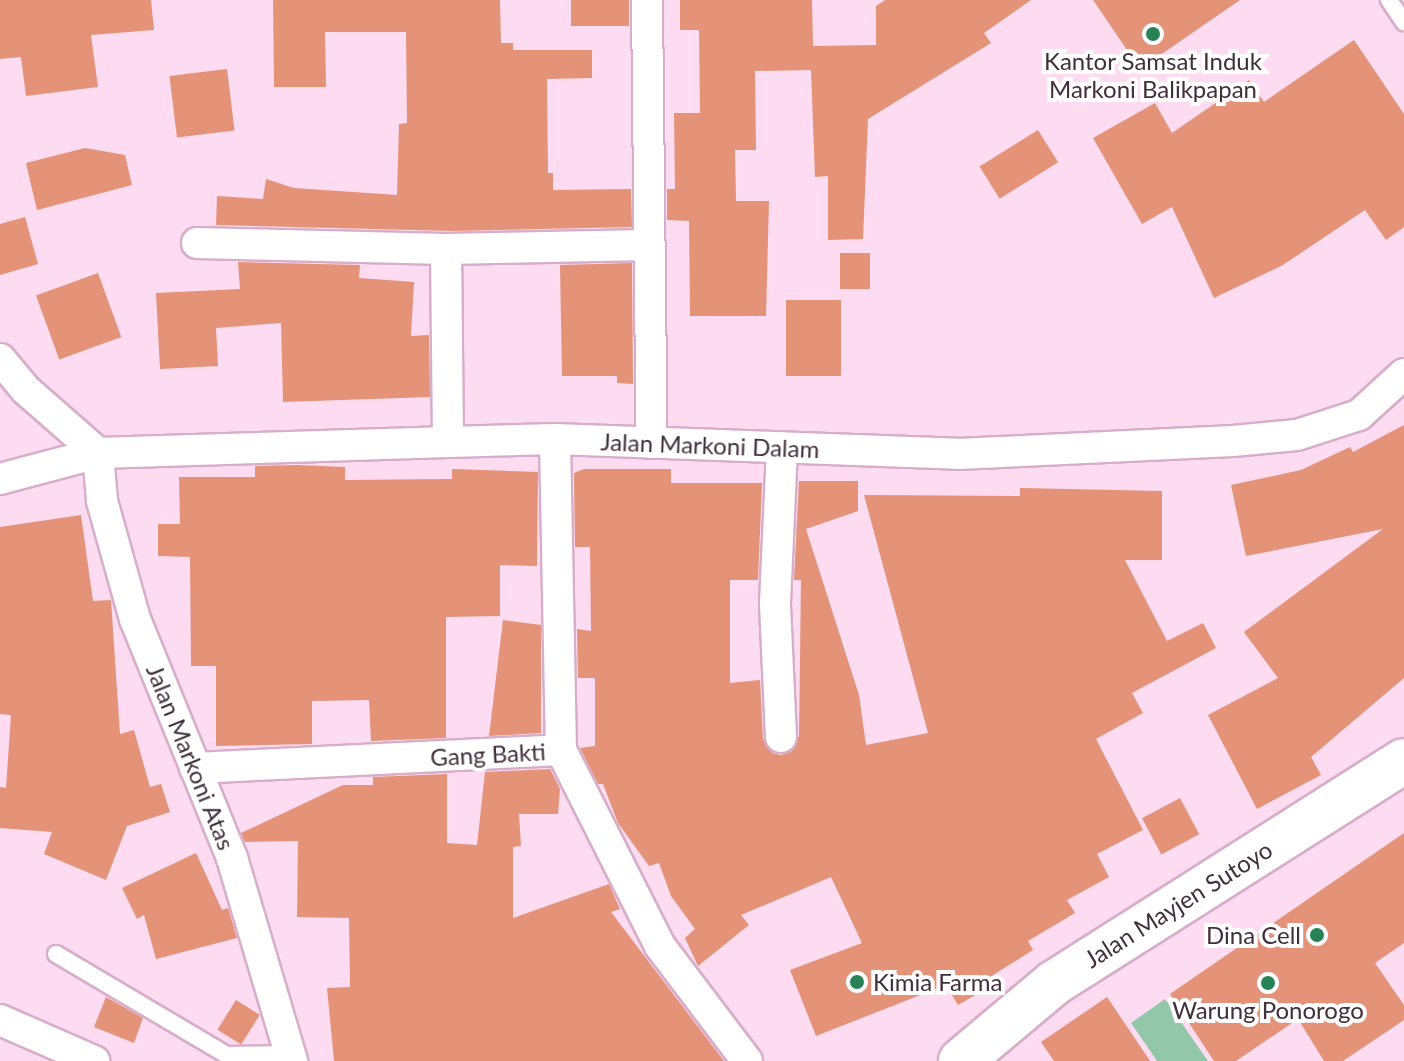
<!DOCTYPE html>
<style>
body{margin:0}
#map{position:relative;width:1404px;height:1061px;overflow:hidden;background:#fddbf1;font-family:Lato,sans-serif}
div>[style]{position:absolute}
.green>*{inset:0;background:#93c7a9}
.building>*{inset:0;background:#e49278;transform-origin:0 0}
.roads{filter:drop-shadow(2px 0 #d7aec9) drop-shadow(-2px 0 #d7aec9) drop-shadow(0 2px #d7aec9) drop-shadow(0 -2px #d7aec9)}
.service>*{height:16px;margin:-8px;padding:0 8px;transform-origin:8px;border-radius:8px;background:#fff}
.minor>*{height:30px;margin:-15px;padding:0 15px;transform-origin:15px;border-radius:15px;background:#fff}
.secondary>*{height:44px;margin:-22px;padding:0 22px;transform-origin:22px;border-radius:22px;background:#fff}
.dots>*{width:22px;height:22px;translate:-50% -50%;box-sizing:border-box;border:4px solid #fff;border-radius:50%}
span{translate:-50% -50%;white-space:nowrap;text-align:center;line-height:1.15;-webkit-text-stroke:8px #fff;paint-order:stroke}
.poi-label{font-size:24px;color:#40303b}
.right{translate:-100% -50%;text-align:right}
.left{translate:0 -50%;text-align:left}
.street-label{font-size:24px;color:#40303b}
</style>
<div id="map">
<div class="green">
<div style="clip-path:polygon(1165px 999px,1208px 1061px,1157px 1061px,1131px 1023px)"></div>
</div>
<div class="building">
<div style="clip-path:polygon(0 0,151px 0,154px 30px,91px 35px,98px 87px,26px 96px,21px 57px,0 59px)"></div>
<div style="clip-path:polygon(273px 0,500px 0,501px 43px,513px 43px,513px 50px,592px 50px,592px 78px,547px 79px,548px 173px,553px 173px,553px 190px,631px 189px,632px 227px,454px 231px,216px 225px,217px 196px,263px 199px,266px 179px,294px 188px,397px 195px,399px 124px,407px 123px,406px 32px,325px 32px,326px 87px,274px 87px)"></div>
<div style="left:571px;top:0;width:58px;height:26px"></div>
<div style="clip-path:polygon(680px 0,812px 0,813px 46px,876px 45px,876px 6px,885px 0,1031px 0,984px 33px,991px 43px,868px 119px,863px 239px,828px 240px,828px 176px,815px 177px,811px 70px,755px 71px,756px 150px,735px 150px,736px 201px,769px 201px,766px 316px,690px 316px,689px 221px,667px 220px,667px 189px,675px 189px,674px 113px,700px 113px,699px 30px,680px 30px)"></div>
<div style="clip-path:polygon(1093px 0,1240px 0,1140px 69px)"></div>
<div style="clip-path:polygon(1354px 40px,1404px 114px,1404px 227px,1386px 240px,1365px 210px,1283px 265px,1214px 298px,1172px 207px,1142px 224px,1093px 138px,1155px 103px,1172px 133px,1249px 80px,1264px 102px)"></div>
<div style="left:227px;top:69px;width:62px;height:58px;rotate:83deg"></div>
<div style="left:1038px;top:130px;width:38px;height:69px;rotate:58deg"></div>
<div style="clip-path:polygon(85px 148px,125px 155px,132px 185px,37px 210px,26px 163px)"></div>
<div style="clip-path:polygon(25px 217px,38px 264px,0 275px,0 224px)"></div>
<div style="left:870px;top:253px;width:36px;height:30px;rotate:90deg"></div>
<div style="clip-path:polygon(238px 262px,360px 265px,359px 278px,414px 282px,411px 336px,429px 335px,430px 397px,283px 402px,281px 323px,216px 328px,218px 366px,160px 369px,156px 293px,240px 289px)"></div>
<div style="clip-path:polygon(632px 263px,633px 384px,617px 383px,617px 376px,562px 376px,560px 265px)"></div>
<div style="left:98px;top:273px;width:68px;height:66px;rotate:70deg"></div>
<div style="left:841px;top:300px;width:76px;height:55px;rotate:90deg"></div>
<div style="clip-path:polygon(1404px 425px,1404px 678px,1311px 757px,1321px 775px,1257px 809px,1208px 715px,1278px 678px,1244px 632px,1383px 529px,1246px 556px,1231px 485px,1301px 470px,1350px 447px,1353px 452px)"></div>
<div style="clip-path:polygon(298px 465px,345px 467px,345px 480px,452px 479px,452px 469px,538px 472px,537px 566px,500px 565px,500px 616px,446px 617px,446px 738px,371px 741px,369px 700px,312px 701px,312px 744px,216px 746px,216px 666px,191px 666px,190px 557px,158px 556px,158px 524px,180px 524px,179px 477px,255px 477px,255px 466px)"></div>
<div style="clip-path:polygon(584px 469px,671px 469px,671px 483px,762px 483px,758px 580px,730px 580px,730px 683px,760px 680px,763px 739px,772px 753px,781px 755px,791px 752px,799px 736px,801px 580px,794px 580px,799px 481px,858px 481px,858px 511px,806px 529px,859px 695px,866px 745px,928px 733px,864px 495px,1020px 496px,1020px 488px,1162px 491px,1162px 560px,1125px 560px,1167px 641px,1203px 623px,1216px 648px,1132px 693px,1143px 713px,1096px 739px,1143px 830px,1097px 854px,1109px 877px,1067px 900px,1075px 913px,1028px 941px,1033px 950px,993px 975px,998px 982px,958px 1005px,946px 985px,816px 1036px,790px 970px,862px 943px,831px 877px,741px 915px,749px 925px,698px 966px,685px 938px,695px 929px,671px 896px,659px 863px,649px 866px,618px 823px,603px 784px,598px 784px,580px 748px,595px 746px,595px 678px,578px 678px,577px 629px,591px 631px,590px 547px,575px 547px,574px 473px)"></div>
<div style="clip-path:polygon(81px 515px,93px 601px,111px 600px,120px 734px,134px 730px,150px 787px,161px 784px,170px 812px,127px 826px,106px 880px,44px 854px,52px 832px,0 828px,0 787px,6px 788px,11px 715px,0 714px,0 527px)"></div>
<div style="clip-path:polygon(503px 620px,541px 625px,541px 733px,489px 736px)"></div>
<div style="clip-path:polygon(550px 769px,560px 789px,558px 814px,519px 814px,521px 846px,513px 847px,513px 918px,609px 884px,620px 909px,611px 912px,724px 1061px,334px 1061px,327px 988px,350px 987px,349px 918px,297px 917px,298px 841px,245px 842px,241px 833px,343px 785px,373px 785px,373px 777px,447px 774px,447px 843px,477px 845px,485px 772px)"></div>
<div style="left:1180px;top:798px;width:41px;height:43px;rotate:62deg"></div>
<div style="clip-path:polygon(1404px 833px,1404px 943px,1375px 963px,1404px 1005px,1404px 1020px,1343px 1061px,1324px 1061px,1298px 1019px,1236px 1061px,1214px 1061px,1170px 994px)"></div>
<div style="clip-path:polygon(196px 853px,222px 910px,228px 908px,237px 938px,156px 959px,144px 915px,137px 919px,122px 888px)"></div>
<div style="clip-path:polygon(106px 997px,143px 1018px,134px 1043px,94px 1027px)"></div>
<div style="clip-path:polygon(1107px 997px,1150px 1061px,1054px 1061px,1041px 1042px)"></div>
<div style="left:236px;top:1000px;width:28px;height:35px;rotate:32deg"></div>
</div>
<div class="roads">
<div class="service">
<div style="left:1389px;top:0;width:27px;rotate:56deg"></div>
<div style="left:56px;top:954px;width:199px;rotate:30.6deg"></div>
<div style="left:227px;top:1055px;width:63px;rotate:-0.9deg"></div>
</div>
<div class="minor">
<div style="left:647px;top:0;width:443px;rotate:89.4deg"></div>
<div style="left:197px;top:243px;width:249px;rotate:1.4deg"></div>
<div style="left:446px;top:249px;width:202px;rotate:-1.1deg"></div>
<div style="left:446px;top:249px;width:193px;rotate:89.4deg"></div>
<div style="left:0;top:359px;width:40px;rotate:50deg"></div>
<div style="left:26px;top:390px;width:96px;rotate:41.2deg"></div>
<div style="left:555px;top:439px;width:311px;rotate:88.9deg"></div>
<div style="left:98px;top:453px;width:48px;rotate:85.2deg"></div>
<div style="left:102px;top:501px;width:123px;rotate:74.4deg"></div>
<div style="left:135px;top:619px;width:258px;rotate:67.9deg"></div>
<div style="left:232px;top:858px;width:212px;rotate:73.5deg"></div>
<div style="left:0;top:479px;width:101px;rotate:-14.9deg"></div>
<div style="left:98px;top:453px;width:350px;rotate:-1.8deg"></div>
<div style="left:448px;top:442px;width:107px;rotate:-1.6deg"></div>
<div style="left:555px;top:439px;width:403px;rotate:2.1deg"></div>
<div style="left:958px;top:454px;width:275px;rotate:-2.7deg"></div>
<div style="left:1233px;top:441px;width:64px;rotate:-5.4deg"></div>
<div style="left:1297px;top:435px;width:65px;rotate:-17.9deg"></div>
<div style="left:1359px;top:415px;width:61px;rotate:-42.3deg"></div>
<div style="left:781px;top:737px;width:134px;rotate:-92.6deg"></div>
<div style="left:775px;top:603px;width:156px;rotate:-87.4deg"></div>
<div style="left:195px;top:768px;width:366px;rotate:-2.8deg"></div>
<div style="left:561px;top:750px;width:220px;rotate:63.2deg"></div>
<div style="left:660px;top:946px;width:144px;rotate:52.9deg"></div>
<div style="left:0;top:1020px;width:103px;rotate:23.6deg"></div>
</div>
<div class="secondary">
<div style="left:961px;top:1061px;width:121px;rotate:-40deg"></div>
<div style="left:1054px;top:983px;width:414px;rotate:-32.4deg"></div>
</div>
</div>
<div class="dots">
<div style="left:1153px;top:34px;background:#288258"></div>
<div style="left:1317px;top:935px;background:#288258"></div>
<div style="left:857px;top:982px;background:#288258"></div>
<div style="left:1268px;top:983px;background:#288258"></div>
</div>
<div class="poi-label">
<span style="left:1153px;top:75px">Kantor Samsat Induk<br>Markoni Balikpapan</span>
<span class="right" style="left:1301px;top:935px">Dina Cell</span>
<span class="left" style="left:873px;top:982px">Kimia Farma</span>
<span style="left:1268px;top:1010px">Warung Ponorogo</span>
</div>
<div class="street-label">
<span style="left:710px;top:445px;rotate:2deg">Jalan Markoni Dalam</span>
<span style="left:488px;top:754px;rotate:-3deg">Gang Bakti</span>
<span style="left:191px;top:757px;rotate:68deg">Jalan Markoni Atas</span>
<span style="left:1178px;top:904px;rotate:-32deg">Jalan Mayjen Sutoyo</span>
</div>
</div>
